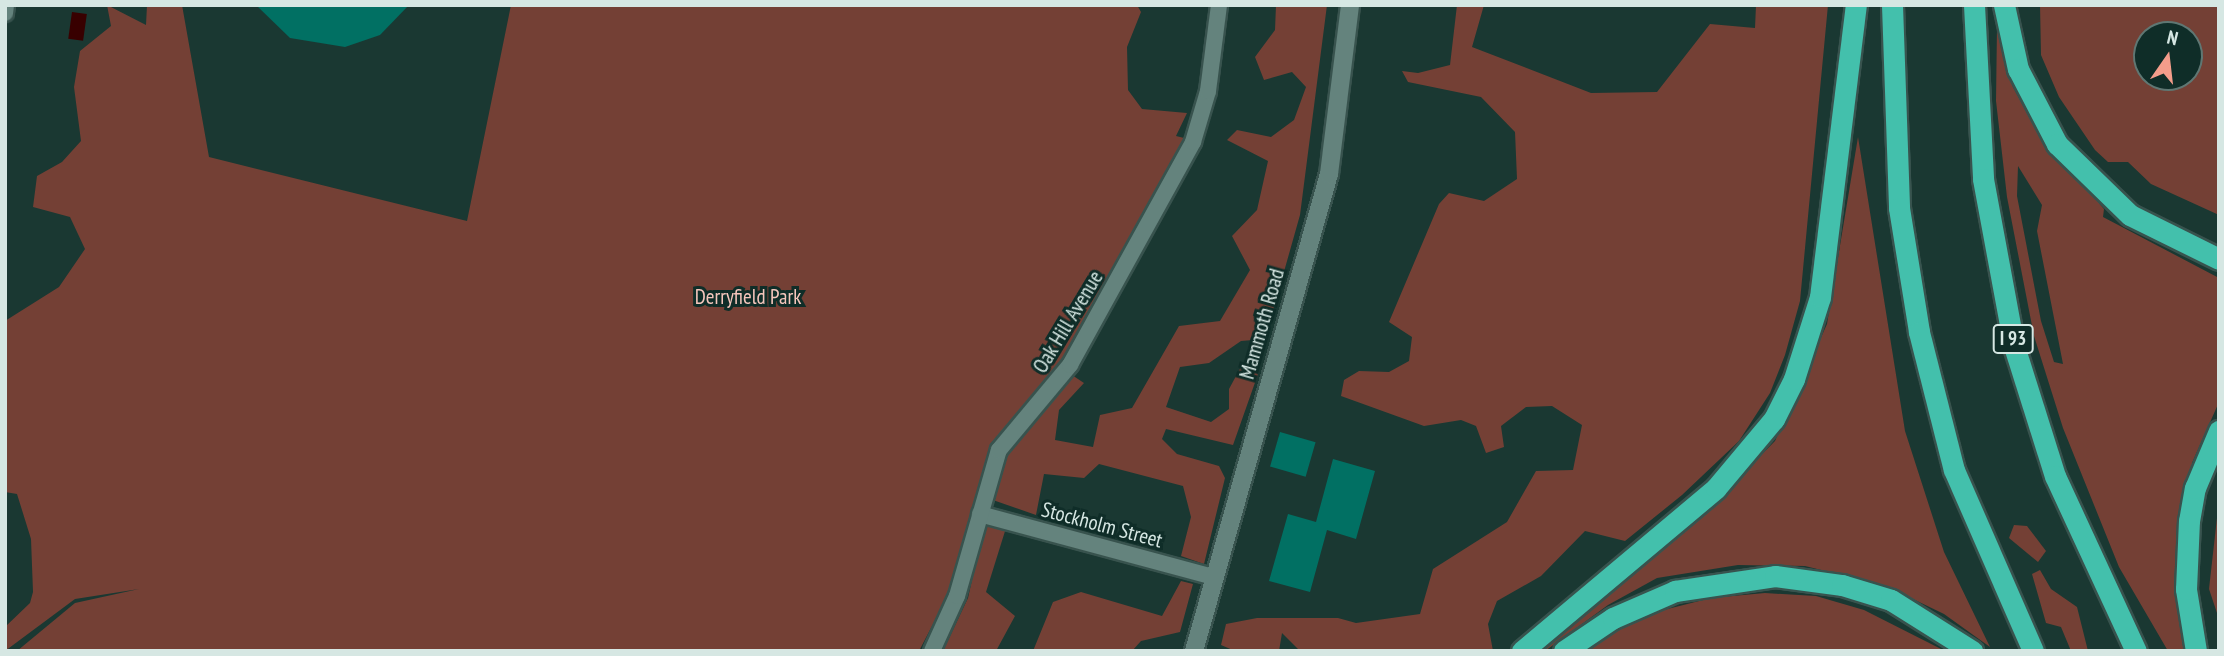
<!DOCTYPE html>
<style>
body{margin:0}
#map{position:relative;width:2224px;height:656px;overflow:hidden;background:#1a3832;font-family:"PT Sans Narrow",sans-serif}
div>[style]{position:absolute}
.green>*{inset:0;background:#744035}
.water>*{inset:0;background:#380000;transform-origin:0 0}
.building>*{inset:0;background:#017063;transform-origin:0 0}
.roads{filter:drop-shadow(2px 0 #38534e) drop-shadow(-2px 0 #38534e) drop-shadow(0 2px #38534e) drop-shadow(0 -2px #38534e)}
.street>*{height:16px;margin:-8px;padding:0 8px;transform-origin:8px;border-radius:8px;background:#64837d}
.secondary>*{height:18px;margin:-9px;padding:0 9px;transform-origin:9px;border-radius:9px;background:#64837d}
.highway>*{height:21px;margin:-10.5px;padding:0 10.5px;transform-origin:10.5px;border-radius:10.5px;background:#43c0ac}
span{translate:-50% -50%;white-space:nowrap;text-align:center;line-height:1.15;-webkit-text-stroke:6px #0f2d28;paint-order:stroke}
.shield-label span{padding:2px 5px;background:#0f2d28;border:2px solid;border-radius:5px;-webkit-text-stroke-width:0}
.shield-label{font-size:19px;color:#d6e7e3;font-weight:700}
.park-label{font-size:21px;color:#f5c6bc}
.street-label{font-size:21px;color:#d6e7e3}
.frame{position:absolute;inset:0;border:7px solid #d6e7e3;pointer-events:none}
.north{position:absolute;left:2133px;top:21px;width:70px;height:70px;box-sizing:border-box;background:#0f2d28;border:2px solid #5f7773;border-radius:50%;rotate:14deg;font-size:19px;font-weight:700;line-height:28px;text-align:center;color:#d6e7e3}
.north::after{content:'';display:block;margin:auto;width:24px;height:32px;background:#f49d8b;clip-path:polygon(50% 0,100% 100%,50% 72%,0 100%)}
</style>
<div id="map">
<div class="green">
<div style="clip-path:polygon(107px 5px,146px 25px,147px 5px,182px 5px,209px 157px,467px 221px,511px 5px,1137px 5px,1141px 12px,1127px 47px,1128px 90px,1142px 109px,1187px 113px,1176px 136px,1184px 138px,1061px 367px,1011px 420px,993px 455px,954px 584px,919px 651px,17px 651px,75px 603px,139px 589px,75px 599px,5px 651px,5px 627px,30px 603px,33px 592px,31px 539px,17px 494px,5px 492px,5px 321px,59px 287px,85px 249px,70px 217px,33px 207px,37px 176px,62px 162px,81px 141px,74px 87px,80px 51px,111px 26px)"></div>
<div style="clip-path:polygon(1276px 5px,1327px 5px,1300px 215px,1265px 339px,1241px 341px,1209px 363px,1180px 367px,1166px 407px,1211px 422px,1229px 409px,1229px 389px,1242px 365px,1258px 374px,1233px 445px,1166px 429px,1162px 439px,1177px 454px,1219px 466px,1225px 478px,1204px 564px,1181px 556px,1191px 517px,1183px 486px,1099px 464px,1084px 478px,1044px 474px,1036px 515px,990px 499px,1002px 454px,1069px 373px,1084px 383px,1059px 410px,1055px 440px,1093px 447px,1100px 415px,1132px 408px,1179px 326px,1220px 321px,1250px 270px,1232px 236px,1257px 210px,1268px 161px,1227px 140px,1237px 130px,1271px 137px,1294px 120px,1306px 87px,1292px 72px,1264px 80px,1255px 57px,1275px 30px)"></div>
<div style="clip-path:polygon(1457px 5px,1484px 5px,1472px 47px,1591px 93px,1657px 92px,1710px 24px,1755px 28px,1756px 5px,1828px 5px,1800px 301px,1785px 355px,1770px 393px,1739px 441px,1682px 495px,1625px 541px,1585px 531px,1541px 576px,1497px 601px,1488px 624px,1493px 651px,1300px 651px,1282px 633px,1279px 651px,1235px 651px,1221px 645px,1226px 624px,1257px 618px,1338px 618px,1356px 623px,1420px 614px,1433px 569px,1507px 522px,1536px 471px,1573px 470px,1582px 425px,1552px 406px,1526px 407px,1501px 426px,1504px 447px,1486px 453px,1476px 426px,1461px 420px,1424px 426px,1341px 396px,1344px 380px,1359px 371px,1389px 372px,1409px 361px,1412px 337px,1389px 322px,1439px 204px,1449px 193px,1484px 201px,1517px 179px,1515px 132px,1481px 97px,1408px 82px,1402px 71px,1418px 73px,1450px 65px)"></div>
<div style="clip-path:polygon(evenodd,2040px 5px,2219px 5px,2219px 215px,2151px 184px,2128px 162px,2108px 162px,2095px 150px,2059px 97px,2041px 55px,2040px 5px,2147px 35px,2189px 35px,2189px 77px,2147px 77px,2147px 35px)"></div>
<div style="clip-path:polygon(evenodd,1997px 26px,2013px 87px,2038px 133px,2104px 209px,2103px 217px,2219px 278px,2219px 402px,2192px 463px,2190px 651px,2168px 651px,2119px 567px,2063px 428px,2034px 336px,2007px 197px,1996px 101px,1997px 26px,2018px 166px,2042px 205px,2037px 231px,2063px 364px,2054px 362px,2041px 321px,2017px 196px,2018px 166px)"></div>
<div style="clip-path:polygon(1858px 137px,1905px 431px,1944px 552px,1990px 647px,1944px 614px,1886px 586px,1805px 566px,1738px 565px,1657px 578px,1608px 605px,1545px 651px,1531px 651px,1709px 508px,1775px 441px,1827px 324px)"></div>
<div style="clip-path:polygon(2219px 500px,2219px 619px,2209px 589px)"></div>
<div style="clip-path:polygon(985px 521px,1006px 528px,986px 592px,1015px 616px,996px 651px,943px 651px,968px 598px)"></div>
<div style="clip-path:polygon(2014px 525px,2027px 526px,2046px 551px,2038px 562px,2009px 538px)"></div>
<div style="clip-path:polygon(2040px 570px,2051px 589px,2077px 607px,2088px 651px,2071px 651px,2061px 627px,2046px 623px,2032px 574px)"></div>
<div style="clip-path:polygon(1181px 581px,1193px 584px,1180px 632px,1141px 641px,1132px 651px,1033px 651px,1053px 602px,1081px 592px,1162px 616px)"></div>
<div style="clip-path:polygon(1765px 593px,1816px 596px,1864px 610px,1945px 651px,1586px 651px,1636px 617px,1711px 598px)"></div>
</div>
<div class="water">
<div style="left:72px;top:12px;width:15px;height:27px;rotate:8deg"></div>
</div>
<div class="building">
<div style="clip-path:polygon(256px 5px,409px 5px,380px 35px,345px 47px,290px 38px)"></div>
<div style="left:1280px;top:432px;width:37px;height:36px;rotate:16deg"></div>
<div style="clip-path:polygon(1333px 459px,1375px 471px,1356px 539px,1327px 530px,1310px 592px,1269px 581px,1288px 514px,1316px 522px)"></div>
</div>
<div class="roads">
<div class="street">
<div style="left:5px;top:13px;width:8px;rotate:-83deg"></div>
<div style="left:980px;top:514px;width:241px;rotate:15.1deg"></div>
<div style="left:932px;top:651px;width:60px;rotate:-65.6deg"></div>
<div style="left:957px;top:596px;width:152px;rotate:-74deg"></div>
<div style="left:999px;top:450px;width:111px;rotate:-50.1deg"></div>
<div style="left:1070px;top:365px;width:255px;rotate:-61.1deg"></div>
<div style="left:1193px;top:142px;width:53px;rotate:-73.6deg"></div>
<div style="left:1208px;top:91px;width:87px;rotate:-82.7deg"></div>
</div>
<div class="secondary">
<div style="left:1194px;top:651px;width:496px;rotate:-74.2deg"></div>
<div style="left:1329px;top:174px;width:170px;rotate:-82.9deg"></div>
</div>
<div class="highway">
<div style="left:1892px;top:5px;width:203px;rotate:88deg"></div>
<div style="left:1899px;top:208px;width:126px;rotate:80.8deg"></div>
<div style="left:1919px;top:332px;width:142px;rotate:75.8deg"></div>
<div style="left:1954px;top:470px;width:197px;rotate:66.4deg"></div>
<div style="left:1974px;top:5px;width:174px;rotate:87deg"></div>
<div style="left:1983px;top:179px;width:170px;rotate:79.5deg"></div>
<div style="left:2014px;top:346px;width:136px;rotate:72.5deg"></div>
<div style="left:2055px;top:476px;width:193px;rotate:65.2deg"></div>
<div style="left:2004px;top:5px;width:66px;rotate:77.7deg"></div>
<div style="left:2018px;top:69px;width:85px;rotate:62.5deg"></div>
<div style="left:2057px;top:144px;width:102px;rotate:44.2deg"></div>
<div style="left:2130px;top:215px;width:99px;rotate:26.3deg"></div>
<div style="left:1522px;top:651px;width:253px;rotate:-40deg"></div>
<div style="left:1716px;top:488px;width:90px;rotate:-50deg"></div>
<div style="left:1774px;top:419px;width:45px;rotate:-63.4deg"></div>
<div style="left:1794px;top:379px;width:86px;rotate:-72.4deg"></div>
<div style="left:1820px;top:297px;width:294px;rotate:-83deg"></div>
<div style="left:1564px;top:651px;width:59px;rotate:-34deg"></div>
<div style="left:1613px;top:618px;width:68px;rotate:-23.5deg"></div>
<div style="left:1675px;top:591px;width:101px;rotate:-8.5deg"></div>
<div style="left:1775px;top:576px;width:68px;rotate:7.7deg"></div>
<div style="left:1842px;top:585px;width:51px;rotate:17deg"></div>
<div style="left:1891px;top:600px;width:96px;rotate:32.2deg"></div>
<div style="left:2196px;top:651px;width:63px;rotate:-99.2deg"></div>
<div style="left:2186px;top:589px;width:68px;rotate:-87.5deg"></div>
<div style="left:2189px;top:521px;width:34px;rotate:-80deg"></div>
<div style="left:2195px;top:488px;width:62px;rotate:-67.2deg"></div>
</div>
</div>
<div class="shield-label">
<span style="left:2013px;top:339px">I 93</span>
</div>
<div class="park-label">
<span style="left:748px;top:297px">Derryfield Park</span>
</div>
<div class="street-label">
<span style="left:1068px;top:322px;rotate:-59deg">Oak Hill Avenue</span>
<span style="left:1262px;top:324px;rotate:-74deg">Mammoth Road</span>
<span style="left:1102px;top:525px;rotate:15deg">Stockholm Street</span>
</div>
<div class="frame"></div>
<div class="north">N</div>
</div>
